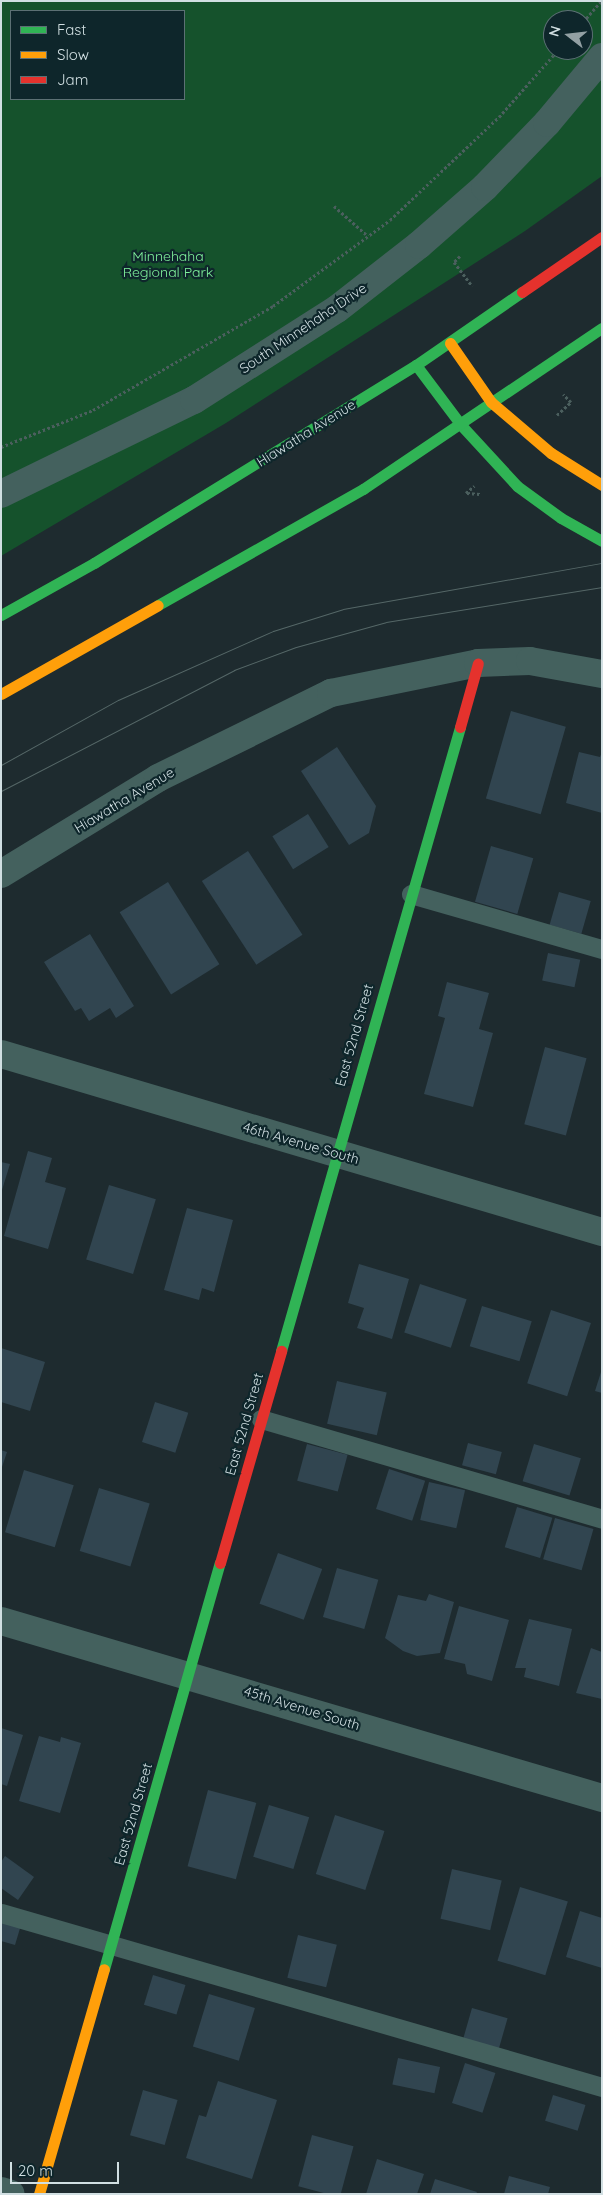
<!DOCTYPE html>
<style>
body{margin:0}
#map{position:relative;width:603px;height:2195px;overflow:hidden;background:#1e2b2f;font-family:Quicksand,sans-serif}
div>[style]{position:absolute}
.green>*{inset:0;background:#15522c}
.building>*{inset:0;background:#314550;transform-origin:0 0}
.path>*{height:3px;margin-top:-1.5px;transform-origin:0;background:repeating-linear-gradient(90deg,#4b5f5e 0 2.5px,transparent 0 5px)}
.lane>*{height:19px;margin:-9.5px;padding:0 9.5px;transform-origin:9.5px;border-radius:9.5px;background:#44615e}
.street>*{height:28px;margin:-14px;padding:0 14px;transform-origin:14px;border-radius:14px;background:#44615e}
.fast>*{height:11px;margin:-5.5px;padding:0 5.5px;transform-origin:5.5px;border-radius:5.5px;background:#30b455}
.slow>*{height:11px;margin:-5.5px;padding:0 5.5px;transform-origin:5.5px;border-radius:5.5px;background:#ff9f0a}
.jam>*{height:11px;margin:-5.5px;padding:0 5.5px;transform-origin:5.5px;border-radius:5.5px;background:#e5322d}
.tram>*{height:1px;margin:-0.5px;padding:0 0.5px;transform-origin:0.5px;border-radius:0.5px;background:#556767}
span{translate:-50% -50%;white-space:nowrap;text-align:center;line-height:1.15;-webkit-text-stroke:4.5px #0e262b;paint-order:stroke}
.park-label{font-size:14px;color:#80f29c}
.street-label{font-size:14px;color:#d1dfe2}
.frame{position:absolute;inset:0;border:2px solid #d1dfe2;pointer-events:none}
.legend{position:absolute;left:10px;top:10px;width:175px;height:90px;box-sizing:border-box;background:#0e262b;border:1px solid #5c7074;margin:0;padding:6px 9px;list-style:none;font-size:15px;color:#d1dfe2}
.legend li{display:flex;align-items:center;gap:10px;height:25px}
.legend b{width:25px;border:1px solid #5c7074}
.north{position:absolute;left:543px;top:10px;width:50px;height:50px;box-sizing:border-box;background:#0e262b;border:1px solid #5c7074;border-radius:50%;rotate:286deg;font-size:14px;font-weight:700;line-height:20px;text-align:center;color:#d1dfe2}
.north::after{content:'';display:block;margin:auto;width:18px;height:22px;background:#92a0a3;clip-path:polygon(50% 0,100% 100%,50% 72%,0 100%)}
.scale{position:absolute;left:10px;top:2162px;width:109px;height:22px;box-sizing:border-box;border:2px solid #d1dfe2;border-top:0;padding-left:6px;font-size:15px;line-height:18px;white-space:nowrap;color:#d1dfe2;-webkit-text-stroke:4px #0e262b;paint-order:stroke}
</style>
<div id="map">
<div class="green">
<div style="clip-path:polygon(evenodd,1px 1px,602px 1px,602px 176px,525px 231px,226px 423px,1px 556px,1px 1px,11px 11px,184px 11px,184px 99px,11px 99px,11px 11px,1px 1px,553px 20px,583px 20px,583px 50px,553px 50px,553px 20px)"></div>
</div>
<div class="building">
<div style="left:511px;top:711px;width:57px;height:91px;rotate:16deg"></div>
<div style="clip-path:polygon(337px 747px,376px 806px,369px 833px,349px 845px,301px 771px)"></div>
<div style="clip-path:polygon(579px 752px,600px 757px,602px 752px,602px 813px,566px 803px)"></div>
<div style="left:308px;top:814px;width:39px;height:42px;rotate:58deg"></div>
<div style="left:491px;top:846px;width:44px;height:58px;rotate:16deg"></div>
<div style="left:248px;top:851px;width:100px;height:55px;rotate:57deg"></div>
<div style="left:168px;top:882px;width:97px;height:57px;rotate:58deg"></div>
<div style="left:559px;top:892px;width:33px;height:34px;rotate:16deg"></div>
<div style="clip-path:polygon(90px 934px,134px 1006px,116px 1018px,110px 1008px,89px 1021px,81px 1008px,75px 1011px,44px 962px)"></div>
<div style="left:548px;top:953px;width:33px;height:28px;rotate:12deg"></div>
<div style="clip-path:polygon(447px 982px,489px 993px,479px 1029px,493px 1033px,473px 1107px,424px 1094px,445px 1018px,438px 1016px)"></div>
<div style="left:545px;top:1047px;width:43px;height:80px;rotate:15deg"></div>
<div style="clip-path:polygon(28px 1151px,52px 1158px,45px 1182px,66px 1188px,48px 1249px,4px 1236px)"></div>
<div style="clip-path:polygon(1px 1162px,10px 1164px,2px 1190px,1px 1190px)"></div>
<div style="left:109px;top:1185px;width:49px;height:78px;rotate:17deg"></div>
<div style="clip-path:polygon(187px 1208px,233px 1220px,214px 1292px,202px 1288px,199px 1300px,164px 1290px)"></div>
<div style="clip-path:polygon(359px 1264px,409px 1279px,392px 1339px,357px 1328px,364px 1308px,348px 1303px)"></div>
<div style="left:420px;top:1284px;width:49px;height:51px;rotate:18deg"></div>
<div style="left:482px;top:1306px;width:52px;height:42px;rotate:17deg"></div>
<div style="left:551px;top:1310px;width:42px;height:77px;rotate:18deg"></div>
<div style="clip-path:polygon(1px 1348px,45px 1362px,30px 1411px,1px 1402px)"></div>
<div style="clip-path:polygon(601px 1372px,602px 1372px,602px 1393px,595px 1391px)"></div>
<div style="left:337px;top:1381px;width:51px;height:44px;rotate:13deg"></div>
<div style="left:155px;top:1402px;width:35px;height:42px;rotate:18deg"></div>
<div style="left:468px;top:1443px;width:35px;height:23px;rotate:15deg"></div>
<div style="left:307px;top:1444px;width:42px;height:38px;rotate:15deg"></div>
<div style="left:534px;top:1444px;width:49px;height:39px;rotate:17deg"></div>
<div style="clip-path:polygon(1px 1450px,7px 1452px,2px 1467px,1px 1467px)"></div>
<div style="left:389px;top:1469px;width:38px;height:42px;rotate:18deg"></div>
<div style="left:24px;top:1470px;width:52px;height:65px;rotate:17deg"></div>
<div style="left:429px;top:1482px;width:37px;height:39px;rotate:13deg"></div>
<div style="left:99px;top:1488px;width:53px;height:66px;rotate:17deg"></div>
<div style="left:517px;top:1507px;width:37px;height:42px;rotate:17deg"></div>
<div style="left:555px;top:1518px;width:40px;height:43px;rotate:16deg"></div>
<div style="left:278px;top:1553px;width:47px;height:54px;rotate:20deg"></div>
<div style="left:337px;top:1568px;width:43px;height:51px;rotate:16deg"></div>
<div style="clip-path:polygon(429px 1594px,454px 1602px,440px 1653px,417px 1656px,403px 1651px,385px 1638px,398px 1595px,426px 1601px)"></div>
<div style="clip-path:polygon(459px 1606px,509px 1620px,492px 1681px,467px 1674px,465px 1664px,444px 1659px)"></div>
<div style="clip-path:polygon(529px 1619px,572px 1629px,559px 1686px,524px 1677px,526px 1668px,515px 1668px)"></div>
<div style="clip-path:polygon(591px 1648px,602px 1652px,602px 1699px,576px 1693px)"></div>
<div style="clip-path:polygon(1px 1728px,23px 1735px,7px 1786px,1px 1784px)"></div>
<div style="clip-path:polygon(39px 1736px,60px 1742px,61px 1737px,81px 1743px,60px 1813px,19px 1801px)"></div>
<div style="left:208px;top:1790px;width:50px;height:79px;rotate:15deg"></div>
<div style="left:269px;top:1805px;width:42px;height:54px;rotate:17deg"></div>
<div style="left:335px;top:1815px;width:52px;height:62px;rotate:18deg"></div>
<div style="clip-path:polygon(5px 1856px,34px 1877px,18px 1900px,1px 1888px,1px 1862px)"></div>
<div style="left:452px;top:1869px;width:51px;height:51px;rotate:13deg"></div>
<div style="left:520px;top:1887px;width:50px;height:77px;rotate:17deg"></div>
<div style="clip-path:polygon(580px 1911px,602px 1918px,602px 1968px,566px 1957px)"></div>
<div style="clip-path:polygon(1px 1919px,21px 1925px,15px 1945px,1px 1941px)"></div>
<div style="left:298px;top:1935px;width:40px;height:44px;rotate:14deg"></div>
<div style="left:153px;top:1975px;width:34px;height:31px;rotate:17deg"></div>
<div style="left:209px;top:1994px;width:48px;height:55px;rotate:17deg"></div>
<div style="left:472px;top:2008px;width:37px;height:33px;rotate:16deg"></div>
<div style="left:398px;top:2058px;width:43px;height:27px;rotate:12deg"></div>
<div style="left:465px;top:2063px;width:32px;height:42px;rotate:18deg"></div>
<div style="clip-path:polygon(218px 2081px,277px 2100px,252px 2179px,186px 2158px,199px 2115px,206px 2117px)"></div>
<div style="left:143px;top:2090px;width:36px;height:47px;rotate:16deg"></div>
<div style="left:553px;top:2095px;width:34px;height:27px;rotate:17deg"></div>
<div style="left:312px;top:2135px;width:43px;height:53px;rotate:15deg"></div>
<div style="clip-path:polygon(377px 2159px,424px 2174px,417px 2194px,366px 2194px)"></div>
<div style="clip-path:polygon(509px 2176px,550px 2187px,548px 2194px,504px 2194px)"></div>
<div style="clip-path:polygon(435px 2179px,477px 2192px,476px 2194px,430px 2194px)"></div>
</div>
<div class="path">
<div style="left:583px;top:22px;width:28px;rotate:-49deg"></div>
<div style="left:334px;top:206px;width:45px;rotate:41.4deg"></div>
<div style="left:460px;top:256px;width:8px;rotate:135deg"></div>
<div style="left:454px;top:262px;width:30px;rotate:53deg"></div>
<div style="left:557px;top:415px;width:19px;rotate:-43deg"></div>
<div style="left:571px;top:402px;width:11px;rotate:-135deg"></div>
<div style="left:1px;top:447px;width:99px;rotate:-21.9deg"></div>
<div style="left:93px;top:410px;width:208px;rotate:-30deg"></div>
<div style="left:273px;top:306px;width:145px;rotate:-36.3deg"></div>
<div style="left:390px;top:220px;width:150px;rotate:-43.4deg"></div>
<div style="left:499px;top:117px;width:89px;rotate:-48.6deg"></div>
<div style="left:466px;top:493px;width:11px;rotate:-41deg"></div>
<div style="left:467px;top:493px;width:13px;rotate:4deg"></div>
</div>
<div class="lane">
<div style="left:411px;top:894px;width:199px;rotate:16.1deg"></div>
<div style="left:261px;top:1419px;width:355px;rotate:16.3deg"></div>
<div style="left:1px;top:1913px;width:626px;rotate:16.15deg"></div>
</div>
<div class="street">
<div style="left:1px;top:494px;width:215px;rotate:-26deg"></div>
<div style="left:194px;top:400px;width:169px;rotate:-32.5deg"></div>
<div style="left:337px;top:309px;width:104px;rotate:-38deg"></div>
<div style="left:419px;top:245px;width:88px;rotate:-41.3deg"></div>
<div style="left:485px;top:187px;width:89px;rotate:-45.9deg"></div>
<div style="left:547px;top:123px;width:86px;rotate:-50.2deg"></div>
<div style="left:1px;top:874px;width:184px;rotate:-31.4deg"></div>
<div style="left:158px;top:778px;width:193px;rotate:-26.2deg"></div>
<div style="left:331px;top:693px;width:150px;rotate:-11.5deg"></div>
<div style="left:478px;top:663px;width:52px;rotate:-2.2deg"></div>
<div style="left:530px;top:661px;width:73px;rotate:10.2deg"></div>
<div style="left:1px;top:1054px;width:627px;rotate:16.5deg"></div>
<div style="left:1px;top:1621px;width:627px;rotate:16.41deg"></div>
<div style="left:1px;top:2191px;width:10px;rotate:17deg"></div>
</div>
<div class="fast">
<div style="left:416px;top:365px;width:75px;rotate:53.1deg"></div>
<div style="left:461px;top:425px;width:83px;rotate:47.4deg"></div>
<div style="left:517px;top:486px;width:54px;rotate:36deg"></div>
<div style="left:561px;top:518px;width:47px;rotate:29.3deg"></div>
<div style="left:158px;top:605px;width:236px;rotate:-29.5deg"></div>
<div style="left:363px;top:489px;width:288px;rotate:-34deg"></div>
<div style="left:1px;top:615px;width:107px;rotate:-29.2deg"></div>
<div style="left:94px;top:563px;width:378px;rotate:-31.6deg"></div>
<div style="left:416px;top:365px;width:129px;rotate:-34.6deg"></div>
<div style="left:281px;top:1351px;width:649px;rotate:-73.99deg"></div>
<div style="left:104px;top:1969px;width:422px;rotate:-74.1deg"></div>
</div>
<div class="slow">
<div style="left:450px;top:343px;width:72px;rotate:55.2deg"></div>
<div style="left:491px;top:402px;width:79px;rotate:40.4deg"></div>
<div style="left:551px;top:453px;width:60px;rotate:32.1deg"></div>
<div style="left:1px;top:694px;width:180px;rotate:-29.5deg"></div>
<div style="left:39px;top:2194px;width:234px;rotate:-73.9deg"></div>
</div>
<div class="jam">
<div style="left:522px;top:292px;width:97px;rotate:-34.5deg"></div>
<div style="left:460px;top:727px;width:66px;rotate:-74.3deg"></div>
<div style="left:220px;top:1563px;width:221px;rotate:-73.9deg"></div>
</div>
<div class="tram">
<div style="left:1px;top:765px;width:134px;rotate:-29.1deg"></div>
<div style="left:118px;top:700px;width:170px;rotate:-24deg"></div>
<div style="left:273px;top:631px;width:73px;rotate:-17.4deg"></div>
<div style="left:343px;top:609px;width:263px;rotate:-10.1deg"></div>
<div style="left:1px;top:791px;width:263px;rotate:-27.4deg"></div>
<div style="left:234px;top:670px;width:66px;rotate:-20.4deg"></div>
<div style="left:296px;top:647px;width:93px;rotate:-15.5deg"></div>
<div style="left:386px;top:622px;width:219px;rotate:-9.2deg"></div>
</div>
<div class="park-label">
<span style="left:168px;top:264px">Minnehaha<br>Regional Park</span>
</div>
<div class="street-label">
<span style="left:303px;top:328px;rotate:-34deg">South Minnehaha Drive</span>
<span style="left:306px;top:433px;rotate:-32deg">Hiawatha Avenue</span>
<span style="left:124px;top:800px;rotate:-31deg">Hiawatha Avenue</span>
<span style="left:354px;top:1035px;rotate:-74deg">East 52nd Street</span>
<span style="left:301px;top:1143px;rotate:16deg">46th Avenue South</span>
<span style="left:244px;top:1424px;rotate:-74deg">East 52nd Street</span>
<span style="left:302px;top:1708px;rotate:17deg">45th Avenue South</span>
<span style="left:133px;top:1814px;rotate:-74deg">East 52nd Street</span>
</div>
<div class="frame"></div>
<ul class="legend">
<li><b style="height:6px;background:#30b455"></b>Fast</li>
<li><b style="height:6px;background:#ff9f0a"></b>Slow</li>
<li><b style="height:6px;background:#e5322d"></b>Jam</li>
</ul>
<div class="north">N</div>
<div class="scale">20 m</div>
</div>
